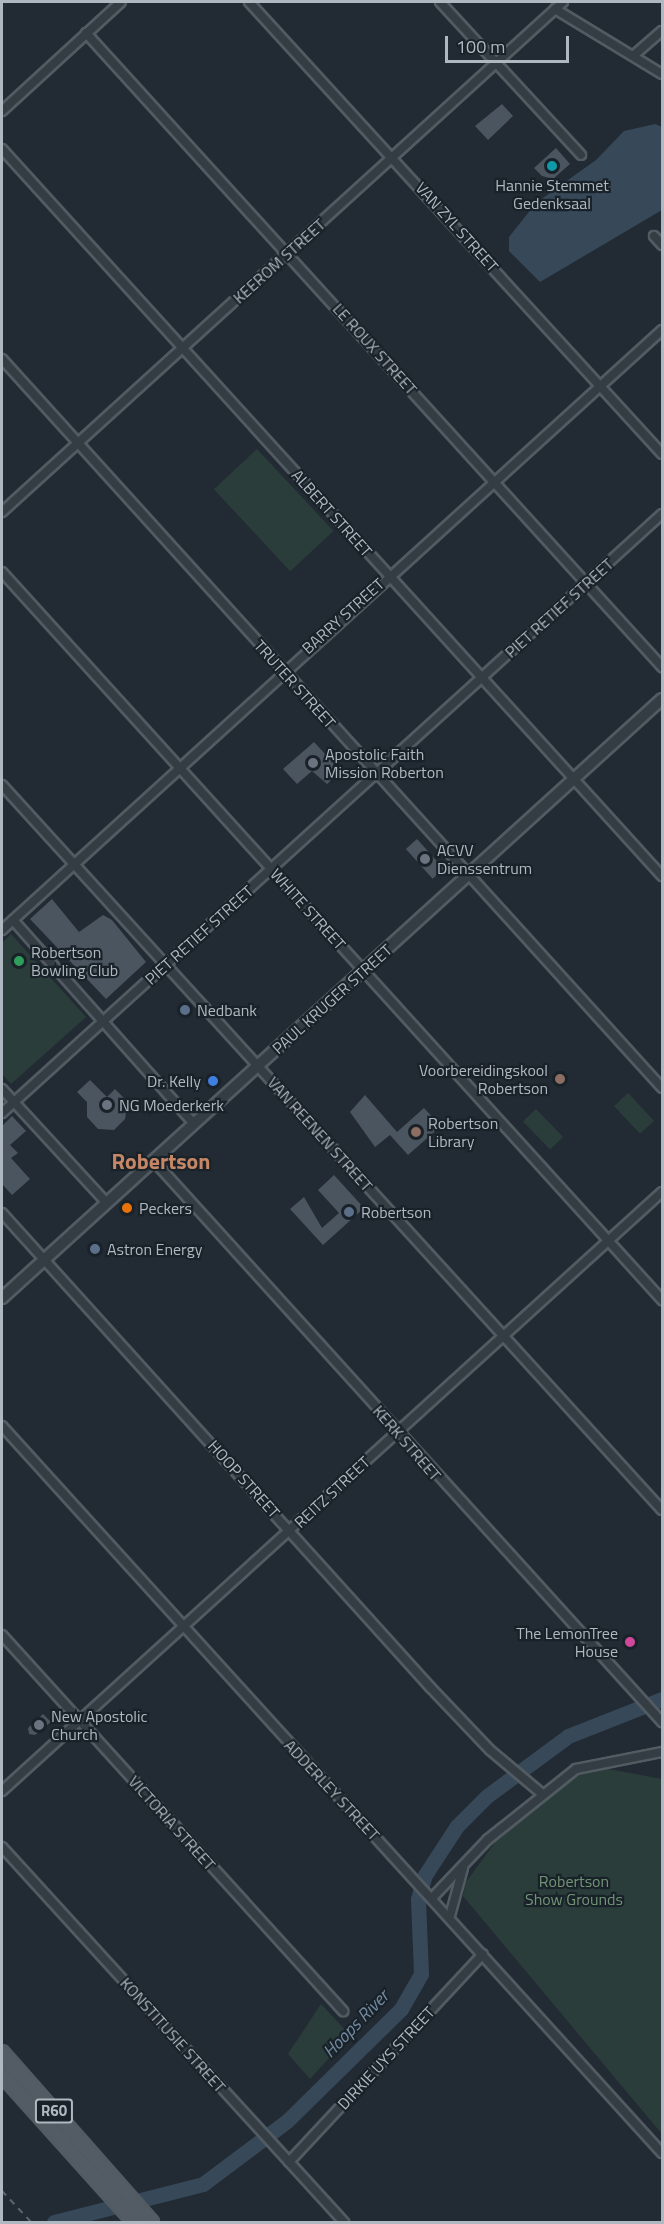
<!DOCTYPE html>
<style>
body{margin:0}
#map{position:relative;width:664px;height:2224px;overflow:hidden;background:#222b33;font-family:"Titillium Web",sans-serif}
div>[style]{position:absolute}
.green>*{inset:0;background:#2b3d3b;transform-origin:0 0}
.water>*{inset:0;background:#374859}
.river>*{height:15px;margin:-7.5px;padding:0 7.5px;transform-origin:7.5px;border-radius:7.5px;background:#374859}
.building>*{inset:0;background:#4a555f;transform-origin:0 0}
.roads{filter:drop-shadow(2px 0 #525b62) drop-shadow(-2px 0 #525b62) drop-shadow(0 2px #525b62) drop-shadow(0 -2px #525b62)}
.minor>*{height:8px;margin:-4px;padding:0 4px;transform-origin:4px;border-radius:4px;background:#353d44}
.tertiary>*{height:10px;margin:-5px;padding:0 5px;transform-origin:5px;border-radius:5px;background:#353d44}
.primary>*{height:12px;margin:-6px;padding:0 6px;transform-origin:6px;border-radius:6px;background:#535c64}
.rail>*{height:2px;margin-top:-1px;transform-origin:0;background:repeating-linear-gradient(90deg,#5c6670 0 6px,transparent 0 12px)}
.dots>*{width:16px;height:16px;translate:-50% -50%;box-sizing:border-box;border:3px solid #1a2229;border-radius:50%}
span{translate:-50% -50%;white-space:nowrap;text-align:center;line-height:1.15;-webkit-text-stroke:4.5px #1a2229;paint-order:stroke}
.shield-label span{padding:2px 4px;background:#1a2229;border:2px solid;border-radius:4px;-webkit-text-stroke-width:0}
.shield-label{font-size:15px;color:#afb8c1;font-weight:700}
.poi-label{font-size:16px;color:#afb8c1}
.left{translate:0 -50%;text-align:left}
.right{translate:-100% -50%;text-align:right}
.street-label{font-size:16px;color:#afb8c1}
.park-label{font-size:16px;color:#719476}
.water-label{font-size:18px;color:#738ba2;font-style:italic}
.district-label{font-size:22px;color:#c58766;font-weight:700}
.frame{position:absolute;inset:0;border:3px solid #afb8c1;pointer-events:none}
.scale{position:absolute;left:445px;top:36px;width:124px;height:27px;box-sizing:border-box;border:3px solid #afb8c1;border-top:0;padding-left:8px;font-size:18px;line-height:21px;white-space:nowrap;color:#afb8c1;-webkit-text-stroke:4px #1a2229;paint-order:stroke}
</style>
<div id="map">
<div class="green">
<div style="left:257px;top:449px;width:112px;height:59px;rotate:47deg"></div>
<div style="clip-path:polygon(11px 934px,86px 1017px,11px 1084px,2px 1074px,2px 943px)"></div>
<div style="left:628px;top:1093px;width:38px;height:19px;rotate:47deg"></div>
<div style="left:536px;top:1109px;width:39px;height:18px;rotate:46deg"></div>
<div style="clip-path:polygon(592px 1766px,662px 1779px,662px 2134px,463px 1896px,466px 1882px,505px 1829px)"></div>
<div style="clip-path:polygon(321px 2004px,350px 2035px,310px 2079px,288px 2054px)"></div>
</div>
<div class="water">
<div style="clip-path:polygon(655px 124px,662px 127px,662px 210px,540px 282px,509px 251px,509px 237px,536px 203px,596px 160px,624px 131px)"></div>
</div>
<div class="river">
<div style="left:54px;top:2222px;width:154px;rotate:-14.3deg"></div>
<div style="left:203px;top:2184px;width:105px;rotate:-36.9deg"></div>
<div style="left:287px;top:2121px;width:160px;rotate:-44.5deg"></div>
<div style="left:401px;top:2009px;width:40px;rotate:-60.3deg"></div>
<div style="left:421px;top:1974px;width:75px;rotate:-92.3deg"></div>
<div style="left:418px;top:1899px;width:25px;rotate:-74deg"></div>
<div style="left:425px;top:1875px;width:59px;rotate:-56.9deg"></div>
<div style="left:457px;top:1826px;width:42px;rotate:-45deg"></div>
<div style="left:487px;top:1796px;width:101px;rotate:-36.5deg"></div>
<div style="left:568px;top:1736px;width:101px;rotate:-21.5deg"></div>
</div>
<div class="building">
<div style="clip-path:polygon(502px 104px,513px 116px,488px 140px,475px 126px)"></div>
<div style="clip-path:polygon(556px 148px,570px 164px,553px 179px,542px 176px,534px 168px)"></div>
<div style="clip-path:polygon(314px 742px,341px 771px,327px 784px,312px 771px,297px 784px,283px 769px)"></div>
<div style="left:417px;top:839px;width:40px;height:15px;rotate:48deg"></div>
<div style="clip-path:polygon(52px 899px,79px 932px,103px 915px,112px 920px,146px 962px,106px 999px,30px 919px)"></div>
<div style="clip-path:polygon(90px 1080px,107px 1097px,115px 1089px,128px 1102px,125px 1119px,114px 1130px,98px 1129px,87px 1117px,87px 1102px,77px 1092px)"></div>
<div style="clip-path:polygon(365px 1095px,397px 1132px,424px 1108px,441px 1126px,408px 1155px,390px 1135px,375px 1147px,350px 1112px)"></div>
<div style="clip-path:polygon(12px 1116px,26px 1131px,10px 1145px,18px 1153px,11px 1158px,30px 1179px,12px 1195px,2px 1184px,2px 1126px)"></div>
<div style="clip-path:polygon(334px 1175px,364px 1208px,323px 1245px,290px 1209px,304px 1197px,322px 1228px,339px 1213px,318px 1190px)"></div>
<div style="clip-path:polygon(43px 1714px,51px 1722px,35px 1735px,29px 1734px,28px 1728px)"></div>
</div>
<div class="roads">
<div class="minor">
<div style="left:249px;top:2px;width:612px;rotate:47.58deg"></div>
<div style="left:440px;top:2px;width:208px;rotate:47.3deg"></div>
<div style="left:555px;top:9px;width:125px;rotate:31.3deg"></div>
<div style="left:86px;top:33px;width:857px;rotate:47.74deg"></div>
<div style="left:633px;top:56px;width:38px;rotate:-41deg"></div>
<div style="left:2px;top:111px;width:161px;rotate:-42.5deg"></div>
<div style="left:2px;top:149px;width:982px;rotate:47.77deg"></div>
<div style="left:654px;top:236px;width:12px;rotate:48deg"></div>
<div style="left:2px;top:359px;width:983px;rotate:47.84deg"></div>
<div style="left:2px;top:512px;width:758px;rotate:-42.27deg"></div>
<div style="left:2px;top:572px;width:983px;rotate:47.8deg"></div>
<div style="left:2px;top:785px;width:980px;rotate:47.69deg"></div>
<div style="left:13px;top:920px;width:273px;rotate:48.4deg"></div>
<div style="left:2px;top:930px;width:892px;rotate:-42.27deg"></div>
<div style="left:2px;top:1089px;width:155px;rotate:47.4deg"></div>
<div style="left:2px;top:1113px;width:891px;rotate:-42.23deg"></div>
<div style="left:154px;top:1161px;width:757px;rotate:47.84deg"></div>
<div style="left:2px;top:1213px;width:639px;rotate:47.92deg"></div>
<div style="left:430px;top:1687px;width:87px;rotate:46.4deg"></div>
<div style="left:490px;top:1750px;width:67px;rotate:40.1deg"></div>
<div style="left:2px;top:1426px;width:982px;rotate:47.77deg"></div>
<div style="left:2px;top:1635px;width:508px;rotate:47.79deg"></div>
<div style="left:2px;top:1791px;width:891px;rotate:-42.23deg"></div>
<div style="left:2px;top:1847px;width:508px;rotate:47.64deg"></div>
<div style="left:433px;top:1897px;width:79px;rotate:-46.5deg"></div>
<div style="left:487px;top:1840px;width:114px;rotate:-38.6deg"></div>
<div style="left:576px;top:1769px;width:88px;rotate:-11.2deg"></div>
<div style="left:450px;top:1916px;width:50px;rotate:-74.8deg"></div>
<div style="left:289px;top:2162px;width:284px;rotate:-47deg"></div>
</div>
<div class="tertiary">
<div style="left:2px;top:1298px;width:891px;rotate:-42.23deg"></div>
</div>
<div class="primary">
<div style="left:2px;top:2052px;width:227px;rotate:48.6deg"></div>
<div style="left:2px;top:2075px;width:198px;rotate:48.1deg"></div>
</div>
</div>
<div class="rail">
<div style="left:2px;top:2191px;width:42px;rotate:46.9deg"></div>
</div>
<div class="dots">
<div style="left:552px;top:166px;background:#0f9aa8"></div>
<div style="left:313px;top:763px;background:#6b7280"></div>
<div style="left:425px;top:859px;background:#6b7280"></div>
<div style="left:19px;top:961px;background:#2e9e5b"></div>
<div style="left:185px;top:1010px;background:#5c6f8a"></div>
<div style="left:560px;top:1079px;background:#8d6e63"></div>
<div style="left:213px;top:1081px;background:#3f7fe0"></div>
<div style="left:107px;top:1105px;background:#6b7280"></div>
<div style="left:416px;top:1132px;background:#8d6e63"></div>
<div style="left:127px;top:1208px;background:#e8710a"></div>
<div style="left:349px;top:1212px;background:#5c6f8a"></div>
<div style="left:95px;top:1249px;background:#5c6f8a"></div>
<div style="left:630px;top:1642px;background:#d1479c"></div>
<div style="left:39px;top:1725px;background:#6b7280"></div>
</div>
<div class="shield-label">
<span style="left:54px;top:2111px">R60</span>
</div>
<div class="poi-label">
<span style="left:552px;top:194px">Hannie Stemmet<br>Gedenksaal</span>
<span class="left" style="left:325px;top:763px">Apostolic Faith<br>Mission Roberton</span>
<span class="left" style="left:437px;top:859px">ACVV<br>Dienssentrum</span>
<span class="left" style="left:31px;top:961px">Robertson<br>Bowling Club</span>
<span class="left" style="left:197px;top:1010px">Nedbank</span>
<span class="right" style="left:548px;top:1079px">Voorbereidingskool<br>Robertson</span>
<span class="right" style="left:201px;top:1081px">Dr. Kelly</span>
<span class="left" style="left:119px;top:1105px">NG Moederkerk</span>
<span class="left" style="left:428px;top:1132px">Robertson<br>Library</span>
<span class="left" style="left:139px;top:1208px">Peckers</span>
<span class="left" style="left:361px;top:1212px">Robertson</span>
<span class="left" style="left:107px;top:1249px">Astron Energy</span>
<span class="right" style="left:618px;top:1642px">The LemonTree<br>House</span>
<span class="left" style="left:51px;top:1725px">New Apostolic<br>Church</span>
</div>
<div class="street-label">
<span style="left:457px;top:227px;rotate:48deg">VAN ZYL STREET</span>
<span style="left:279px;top:261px;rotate:-42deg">KEEROM STREET</span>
<span style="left:375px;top:349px;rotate:48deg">LE ROUX STREET</span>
<span style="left:332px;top:513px;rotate:48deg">ALBERT STREET</span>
<span style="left:559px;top:608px;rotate:-42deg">PIET RETIEF STREET</span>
<span style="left:343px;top:616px;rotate:-42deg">BARRY STREET</span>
<span style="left:295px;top:684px;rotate:48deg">TRUTER STREET</span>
<span style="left:308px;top:909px;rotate:48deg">WHITE STREET</span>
<span style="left:199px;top:935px;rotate:-42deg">PIET RETIEF STREET</span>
<span style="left:332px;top:999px;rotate:-42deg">PAUL KRUGER STREET</span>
<span style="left:320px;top:1134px;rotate:48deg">VAN REENEN STREET</span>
<span style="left:407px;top:1443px;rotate:49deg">KERK STREET</span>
<span style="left:244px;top:1479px;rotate:48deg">HOOP STREET</span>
<span style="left:332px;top:1492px;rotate:-43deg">REITZ STREET</span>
<span style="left:332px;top:1790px;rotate:47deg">ADDERLEY STREET</span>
<span style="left:172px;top:1823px;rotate:48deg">VICTORIA STREET</span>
<span style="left:173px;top:2035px;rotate:48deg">KONSTITUSIE STREET</span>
<span style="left:386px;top:2058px;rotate:-47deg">DIRKIE UYS STREET</span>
</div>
<div class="park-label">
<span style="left:574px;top:1890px">Robertson<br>Show Grounds</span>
</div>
<div class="water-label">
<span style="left:356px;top:2024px;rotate:-46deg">Hoops River</span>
</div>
<div class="district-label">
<span style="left:161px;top:1162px">Robertson</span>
</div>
<div class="frame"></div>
<div class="scale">100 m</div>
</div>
